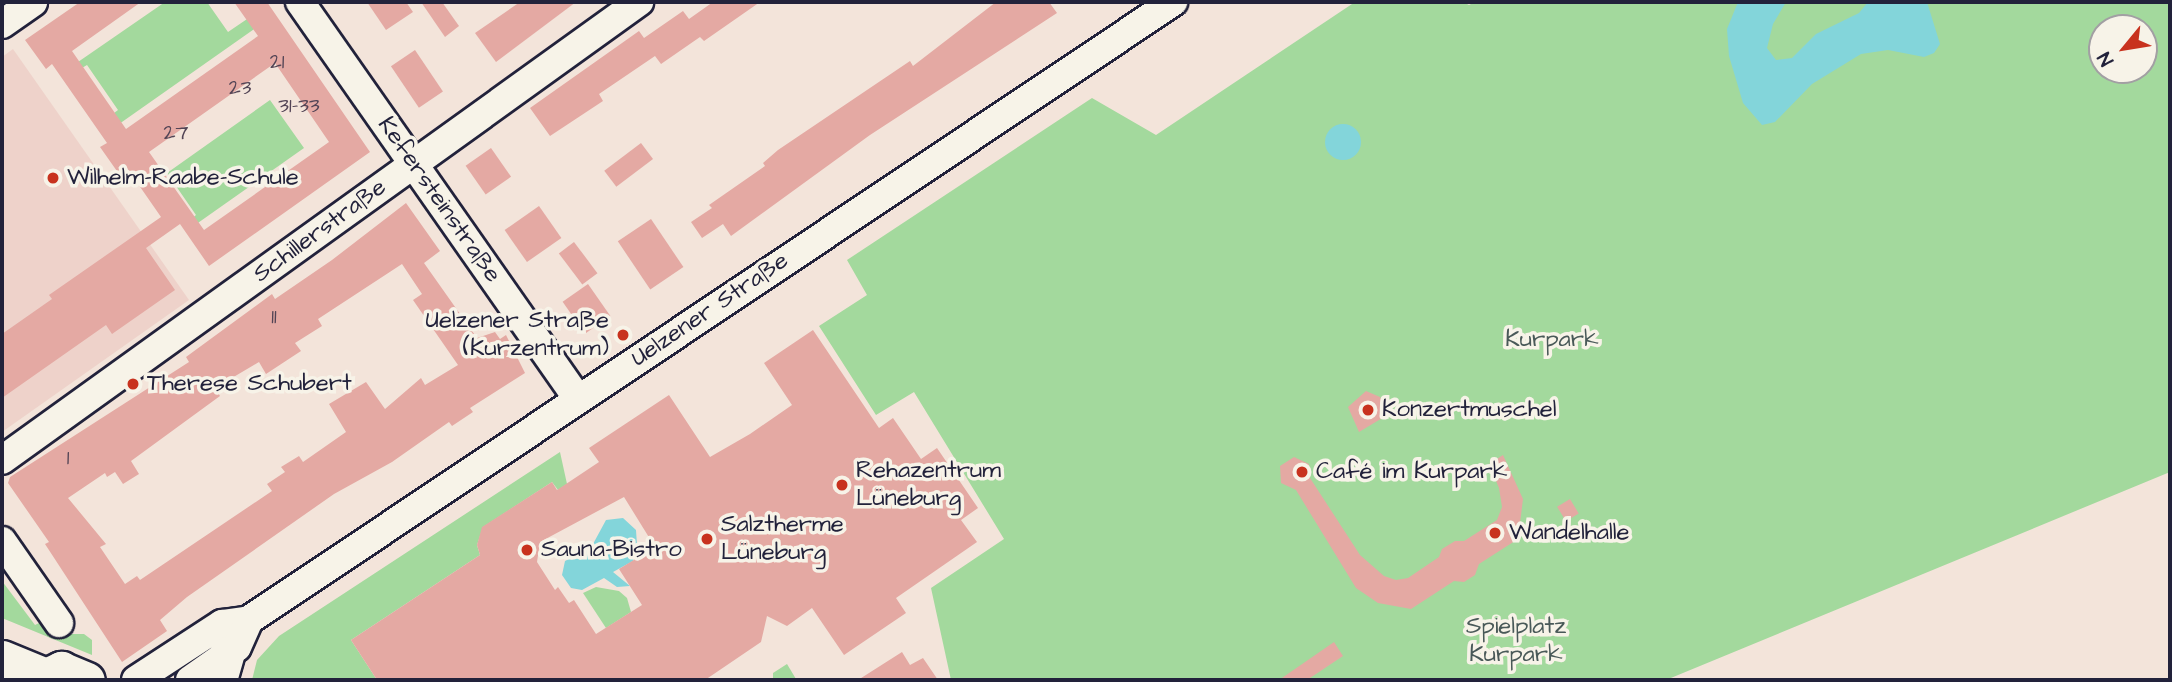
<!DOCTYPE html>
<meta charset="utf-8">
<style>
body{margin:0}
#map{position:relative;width:2172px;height:682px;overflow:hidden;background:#f3e4da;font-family:"Architects Daughter",sans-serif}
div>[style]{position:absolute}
.built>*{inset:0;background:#eed2ca}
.green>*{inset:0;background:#a3d99d}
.water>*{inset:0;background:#83d5da}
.round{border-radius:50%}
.building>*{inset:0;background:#e4a9a3;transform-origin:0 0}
.roads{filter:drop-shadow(2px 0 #22223b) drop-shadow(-2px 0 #22223b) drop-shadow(0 2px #22223b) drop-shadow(0 -2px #22223b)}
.minor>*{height:28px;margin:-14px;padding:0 14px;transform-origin:14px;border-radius:14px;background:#f7f3e8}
.major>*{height:35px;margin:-17.5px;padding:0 17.5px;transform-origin:17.5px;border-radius:17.5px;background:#f7f3e8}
.dots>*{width:19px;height:19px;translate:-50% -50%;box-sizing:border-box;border:4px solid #f7f3e8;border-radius:50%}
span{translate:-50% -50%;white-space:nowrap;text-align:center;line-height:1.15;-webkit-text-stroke:7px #f7f3e8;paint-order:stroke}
.number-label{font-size:21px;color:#524455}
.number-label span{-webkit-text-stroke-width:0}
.poi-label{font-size:24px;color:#22223b}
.left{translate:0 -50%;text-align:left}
.right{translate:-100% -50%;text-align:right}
.street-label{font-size:24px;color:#22223b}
.park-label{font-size:24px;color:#495958}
.frame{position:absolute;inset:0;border:4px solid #22223b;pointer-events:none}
.north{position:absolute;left:2088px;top:14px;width:70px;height:70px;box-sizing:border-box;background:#f7f3e8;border:2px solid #a29fa3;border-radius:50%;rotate:240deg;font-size:19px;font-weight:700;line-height:28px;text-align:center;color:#22223b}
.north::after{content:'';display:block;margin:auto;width:24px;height:32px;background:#c8321e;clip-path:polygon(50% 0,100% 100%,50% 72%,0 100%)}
</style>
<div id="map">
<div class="built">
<div style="clip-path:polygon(13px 49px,189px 300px,2px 432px,2px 57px)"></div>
</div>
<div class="green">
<div style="clip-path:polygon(165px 2px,207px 2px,228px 32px,253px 15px,260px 25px,112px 129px,105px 120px,118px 110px,87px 65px,82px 68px,78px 62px)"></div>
<div style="clip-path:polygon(evenodd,1355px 2px,1463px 2px,1469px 5px,1475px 2px,2170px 2px,2170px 472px,1666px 680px,951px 680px,931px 588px,1004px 539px,914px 392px,876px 415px,819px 326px,867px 295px,847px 260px,1092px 98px,1156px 135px,1355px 2px,2102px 28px,2144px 28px,2144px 70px,2102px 70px,2102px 28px)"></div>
<div style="clip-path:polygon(270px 100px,304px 148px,195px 225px,191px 219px,196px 215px,167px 173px)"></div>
<div style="clip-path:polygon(560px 452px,567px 484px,558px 490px,552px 482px,483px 527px,477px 545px,480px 555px,351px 640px,377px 680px,252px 680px,257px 660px,279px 636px)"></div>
<div style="clip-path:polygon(2px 581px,35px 625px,49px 618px,61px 634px,84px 634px,92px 640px,92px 655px,2px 618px)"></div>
<div style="clip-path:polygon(596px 587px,619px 591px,627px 598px,631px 612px,606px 628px,583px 593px)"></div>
<div style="clip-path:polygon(787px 664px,796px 679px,773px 680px,773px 673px)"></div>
</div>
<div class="water">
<div style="clip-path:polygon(1738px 2px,1786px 2px,1773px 24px,1767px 48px,1776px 60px,1792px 58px,1816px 34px,1859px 13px,1868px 2px,1927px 2px,1940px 44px,1934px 53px,1924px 57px,1888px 50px,1861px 54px,1812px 84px,1775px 122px,1762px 125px,1743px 103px,1729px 56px,1727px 29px)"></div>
<div class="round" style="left:1325px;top:124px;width:36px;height:36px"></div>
<div style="clip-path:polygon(623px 518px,636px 530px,637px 545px,633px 561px,613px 572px,630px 586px,617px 587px,604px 578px,582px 590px,571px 588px,562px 575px,565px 561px,579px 554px,579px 548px,593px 544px,606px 520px)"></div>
</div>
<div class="building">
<div style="clip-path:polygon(evenodd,80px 2px,141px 2px,72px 51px,126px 129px,258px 36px,234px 2px,267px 2px,370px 152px,209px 266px,180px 224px,146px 248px,175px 290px,112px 334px,106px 325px,2px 398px,2px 334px,52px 299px,49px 295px,161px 217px,127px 168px,119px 174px,100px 147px,107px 143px,52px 64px,46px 69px,25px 40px,80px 2px,275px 63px,329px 142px,204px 230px,149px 152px,275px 63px)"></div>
<div style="clip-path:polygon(367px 2px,406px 2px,413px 12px,386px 30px)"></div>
<div style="clip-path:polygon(421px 2px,442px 2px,459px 26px,445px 37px)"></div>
<div style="clip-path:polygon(520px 2px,576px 2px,496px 62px,475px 33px)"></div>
<div style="clip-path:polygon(713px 2px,760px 2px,704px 41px,700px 37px,661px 64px,655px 56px,599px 94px,603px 101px,550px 136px,530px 108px,639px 31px,644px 38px,683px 11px,689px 19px)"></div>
<div style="clip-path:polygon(996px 2px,1049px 2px,1057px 13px,870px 135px,731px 236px,723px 224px,702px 238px,691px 222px,712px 208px,709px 205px,765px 166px,763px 163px,778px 150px,910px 61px,913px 66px)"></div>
<div style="left:415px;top:50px;width:50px;height:29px;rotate:56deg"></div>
<div style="left:641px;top:143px;width:20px;height:46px;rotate:53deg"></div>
<div style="left:491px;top:148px;width:35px;height:31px;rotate:55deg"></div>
<div style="clip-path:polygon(evenodd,406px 203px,440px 251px,424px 263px,477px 338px,495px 332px,500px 339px,506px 335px,525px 373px,470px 408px,473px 412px,452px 426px,449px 422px,392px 462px,334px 494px,187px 597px,160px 620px,167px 631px,122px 662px,45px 544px,49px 542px,8px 483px,10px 477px,189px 362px,186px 357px,216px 335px,272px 294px,275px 299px,332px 260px,406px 203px,402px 264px,422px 294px,413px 300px,458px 365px,425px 385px,421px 378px,385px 409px,366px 382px,329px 404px,346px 432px,303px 462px,299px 456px,281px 467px,285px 472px,267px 484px,272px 491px,140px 580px,137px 576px,125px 584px,100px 547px,106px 544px,68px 498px,105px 473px,107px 477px,115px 472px,123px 484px,139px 474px,131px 461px,220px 396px,215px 388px,259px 362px,266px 374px,301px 351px,295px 343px,322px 326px,318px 319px,402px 264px)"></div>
<div style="left:539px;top:206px;width:39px;height:42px;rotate:55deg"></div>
<div style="left:651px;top:219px;width:58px;height:40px;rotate:56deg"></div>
<div style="left:574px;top:242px;width:39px;height:19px;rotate:53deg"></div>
<div style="left:588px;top:284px;width:39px;height:31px;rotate:55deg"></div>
<div style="clip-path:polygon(evenodd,813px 330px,879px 428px,893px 418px,921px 459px,937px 448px,978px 508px,961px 520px,977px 542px,896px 598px,906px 613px,844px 655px,812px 608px,787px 626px,767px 616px,761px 642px,705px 680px,377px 680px,351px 640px,480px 555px,477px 545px,482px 527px,552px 482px,557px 490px,599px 462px,589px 448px,669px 395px,710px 457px,750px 434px,792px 405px,764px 363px,813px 330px,624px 497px,655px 547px,619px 569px,642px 605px,596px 634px,574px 600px,569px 603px,558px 587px,555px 590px,537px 562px,540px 542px,624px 497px)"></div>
<div style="clip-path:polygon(1366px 391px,1380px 397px,1389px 414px,1359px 432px,1348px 407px)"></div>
<div style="clip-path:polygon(1503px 455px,1523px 499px,1518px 539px,1479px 564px,1475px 575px,1464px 582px,1454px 581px,1411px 609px,1378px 603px,1356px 588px,1296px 490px,1281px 483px,1280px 466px,1294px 457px,1309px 464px,1310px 478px,1360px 555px,1384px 576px,1396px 580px,1408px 578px,1439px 557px,1442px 549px,1455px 541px,1464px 541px,1497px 520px,1502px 507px,1499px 488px,1489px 464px)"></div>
<div style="left:1570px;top:499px;width:17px;height:15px;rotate:59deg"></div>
<div style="clip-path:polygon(1334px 642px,1343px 656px,1307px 680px,1279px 680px)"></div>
<div style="clip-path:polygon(902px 652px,910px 665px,923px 658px,938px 680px,858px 680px)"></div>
</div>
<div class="roads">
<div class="minor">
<div style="left:300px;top:2px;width:483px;rotate:55deg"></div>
<div style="left:2px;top:24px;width:38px;rotate:-35deg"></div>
<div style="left:2px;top:460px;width:785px;rotate:-35.72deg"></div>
<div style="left:2px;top:541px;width:100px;rotate:55.2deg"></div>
<div style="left:136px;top:680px;width:103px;rotate:-33.1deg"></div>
<div style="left:222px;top:624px;width:27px;rotate:-8deg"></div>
<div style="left:249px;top:620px;width:1112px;rotate:-33.78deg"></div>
<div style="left:190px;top:680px;width:57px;rotate:-35.1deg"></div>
<div style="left:237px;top:647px;width:30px;rotate:-66deg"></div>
</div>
<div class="major">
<div style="left:2px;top:658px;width:48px;rotate:22.2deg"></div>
<div style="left:46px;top:676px;width:17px;rotate:-25deg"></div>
<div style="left:61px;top:669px;width:28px;rotate:23deg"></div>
<div style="left:219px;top:680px;width:26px;rotate:-74deg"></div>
</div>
</div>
<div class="dots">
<div style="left:53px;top:178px;background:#c8321e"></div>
<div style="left:623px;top:335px;background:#c8321e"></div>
<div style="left:133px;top:384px;background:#c8321e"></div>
<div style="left:1368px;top:410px;background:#c8321e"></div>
<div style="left:1302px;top:472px;background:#c8321e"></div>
<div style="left:842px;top:485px;background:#c8321e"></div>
<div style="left:1495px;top:533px;background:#c8321e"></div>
<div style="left:707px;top:539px;background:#c8321e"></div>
<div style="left:527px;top:550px;background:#c8321e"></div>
</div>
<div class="number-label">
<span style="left:277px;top:62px">21</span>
<span style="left:240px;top:88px">23</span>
<span style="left:299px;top:106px">31-33</span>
<span style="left:176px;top:133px">27</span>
<span style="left:274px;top:317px">11</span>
<span style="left:68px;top:458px">1</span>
</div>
<div class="poi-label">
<span class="left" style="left:67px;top:178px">Wilhelm-Raabe-Schule</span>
<span class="right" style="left:609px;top:335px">Uelzener Straße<br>(Kurzentrum)</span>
<span class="left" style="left:147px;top:384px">Therese Schubert</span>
<span class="left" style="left:1382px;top:410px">Konzertmuschel</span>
<span class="left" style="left:856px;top:485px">Rehazentrum<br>Lüneburg</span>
<span class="left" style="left:1316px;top:472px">Café im Kurpark</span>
<span class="left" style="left:721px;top:539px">Salztherme<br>Lüneburg</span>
<span class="left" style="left:1509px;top:533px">Wandelhalle</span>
<span class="left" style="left:541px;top:550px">Sauna-Bistro</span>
</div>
<div class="street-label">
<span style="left:439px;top:200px;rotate:55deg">Kefersteinstraße</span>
<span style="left:320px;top:231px;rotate:-36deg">Schillerstraße</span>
<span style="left:710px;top:310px;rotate:-34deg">Uelzener Straße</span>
</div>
<div class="park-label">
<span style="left:1552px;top:340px">Kurpark</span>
<span style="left:1516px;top:641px">Spielplatz<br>Kurpark</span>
</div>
<div class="frame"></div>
<div class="north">N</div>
</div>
